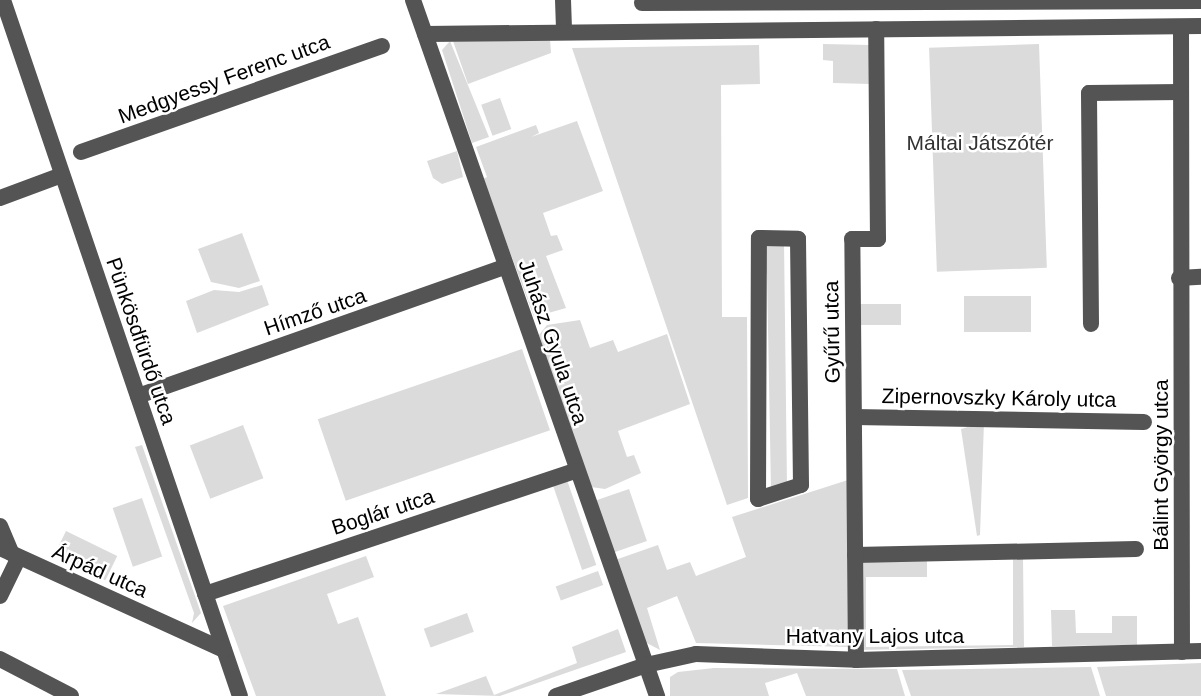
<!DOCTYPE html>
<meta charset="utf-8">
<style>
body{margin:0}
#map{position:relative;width:1201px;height:696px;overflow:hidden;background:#fff;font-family:Helvetica,sans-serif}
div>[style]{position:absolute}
.green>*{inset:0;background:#dbdbdb;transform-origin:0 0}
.minor>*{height:16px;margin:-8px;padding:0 8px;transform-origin:8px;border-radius:8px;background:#545454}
span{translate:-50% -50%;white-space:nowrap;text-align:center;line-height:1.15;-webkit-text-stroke:5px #fff;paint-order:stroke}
.street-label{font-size:21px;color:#000}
.park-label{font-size:21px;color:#323232}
</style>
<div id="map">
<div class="green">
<div style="clip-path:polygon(550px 39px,551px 53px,468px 84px,453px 41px)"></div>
<div style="clip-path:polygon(450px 41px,489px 137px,472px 143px,442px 50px)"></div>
<div style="clip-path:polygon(823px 44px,870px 45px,870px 84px,833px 83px,833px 61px,823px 60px)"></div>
<div style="left:1039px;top:44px;width:224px;height:110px;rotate:88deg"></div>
<div style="clip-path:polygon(759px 45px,760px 84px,721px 85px,722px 317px,747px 317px,748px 498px,727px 505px,572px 48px)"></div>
<div style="left:500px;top:98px;width:33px;height:20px;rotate:70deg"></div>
<div style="clip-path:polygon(577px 121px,603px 191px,543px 213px,551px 236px,557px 235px,563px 250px,546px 256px,566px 308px,534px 317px,483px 179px,487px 177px,476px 147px,536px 125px,539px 133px,531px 137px)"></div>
<div style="clip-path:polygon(457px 151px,463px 177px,442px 184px,433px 178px,427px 161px)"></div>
<div style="clip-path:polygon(242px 233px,260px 281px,239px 288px,211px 282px,198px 249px)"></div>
<div style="clip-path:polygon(784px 241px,787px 486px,771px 491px,767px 274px,761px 264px,761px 245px)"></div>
<div style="clip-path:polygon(262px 285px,269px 305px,197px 333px,186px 301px,214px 290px,239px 292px)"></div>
<div style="left:964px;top:296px;width:67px;height:36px"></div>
<div style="left:859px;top:304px;width:42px;height:21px"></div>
<div style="clip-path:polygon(580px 320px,590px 348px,613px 340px,618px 352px,667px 334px,690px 404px,618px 431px,627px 457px,634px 455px,641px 473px,605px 489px,591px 487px,539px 335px,547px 325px)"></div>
<div style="left:522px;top:349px;width:86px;height:216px;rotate:71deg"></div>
<div style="clip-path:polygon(984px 422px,980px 535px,977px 536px,961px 429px)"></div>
<div style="left:243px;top:425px;width:57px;height:57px;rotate:69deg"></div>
<div style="clip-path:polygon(142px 445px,201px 613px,192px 623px,194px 613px,135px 447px)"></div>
<div style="left:567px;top:480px;width:90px;height:15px;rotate:71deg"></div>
<div style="clip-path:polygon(848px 480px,851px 647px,696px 643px,677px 596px,647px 608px,660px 650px,645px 642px,615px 560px,658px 545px,667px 570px,690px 562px,696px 576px,746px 557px,732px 517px)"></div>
<div style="left:629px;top:489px;width:55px;height:36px;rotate:71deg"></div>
<div style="left:142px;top:498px;width:62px;height:31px;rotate:71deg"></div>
<div style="left:66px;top:531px;width:57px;height:27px;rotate:26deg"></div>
<div style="clip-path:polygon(366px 556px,374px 577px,327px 594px,338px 624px,358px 617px,386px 696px,256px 696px,223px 606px)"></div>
<div style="clip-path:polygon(1013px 557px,1023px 557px,1024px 647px,856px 650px,857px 561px,927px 560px,927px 577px,866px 577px,866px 647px,1013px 645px)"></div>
<div style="left:598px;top:571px;width:15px;height:45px;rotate:70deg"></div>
<div style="clip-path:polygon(1051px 610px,1075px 610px,1076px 633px,1112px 633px,1112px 616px,1137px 616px,1137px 645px,1052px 646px)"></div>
<div style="left:467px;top:613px;width:20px;height:46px;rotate:70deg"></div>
<div style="clip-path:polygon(618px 629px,626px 652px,500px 696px,436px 694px,486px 676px,494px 695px,577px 663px,572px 647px)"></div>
<div style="clip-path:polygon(1201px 663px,1201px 696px,1106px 696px,1097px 667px)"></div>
<div style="clip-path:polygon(1091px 667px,1100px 696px,911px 696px,902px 670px)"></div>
<div style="clip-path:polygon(714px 668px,897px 669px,905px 696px,806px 696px,797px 673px,765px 683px,769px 696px,670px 696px,670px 677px,678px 672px)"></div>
</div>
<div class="minor">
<div style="left:3px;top:0;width:735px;rotate:71.2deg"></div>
<div style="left:413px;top:0;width:738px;rotate:70.68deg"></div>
<div style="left:563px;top:0;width:32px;rotate:88deg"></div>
<div style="left:642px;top:3px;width:559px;rotate:-0.2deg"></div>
<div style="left:1181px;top:27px;width:625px;rotate:89.91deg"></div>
<div style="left:425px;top:34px;width:776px;rotate:-0.59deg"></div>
<div style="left:81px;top:152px;width:319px;rotate:-19.4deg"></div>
<div style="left:0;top:198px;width:66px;rotate:-20.4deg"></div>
<div style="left:759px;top:238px;width:39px;rotate:1deg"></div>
<div style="left:798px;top:239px;width:246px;rotate:89.3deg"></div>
<div style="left:801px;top:485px;width:45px;rotate:162deg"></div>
<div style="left:758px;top:499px;width:261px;rotate:-89.8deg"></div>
<div style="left:1179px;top:278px;width:22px;rotate:-3deg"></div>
<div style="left:1091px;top:324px;width:231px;rotate:-90.5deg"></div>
<div style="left:1089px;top:93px;width:92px;rotate:-0.6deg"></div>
<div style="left:138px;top:396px;width:389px;rotate:-19.4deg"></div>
<div style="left:854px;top:417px;width:290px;rotate:1deg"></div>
<div style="left:0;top:526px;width:30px;rotate:67deg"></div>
<div style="left:0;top:548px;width:246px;rotate:24.5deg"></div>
<div style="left:855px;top:555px;width:281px;rotate:-1.2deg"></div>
<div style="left:205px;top:594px;width:390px;rotate:-18.4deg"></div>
<div style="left:0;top:596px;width:43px;rotate:-64deg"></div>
<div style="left:0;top:659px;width:80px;rotate:27.5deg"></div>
<div style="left:856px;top:660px;width:421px;rotate:-90.5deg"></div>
<div style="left:852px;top:239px;width:26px"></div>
<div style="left:878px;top:239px;width:210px;rotate:-90.5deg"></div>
<div style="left:556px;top:696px;width:95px;rotate:-19deg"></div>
<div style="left:646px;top:665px;width:51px;rotate:-12.4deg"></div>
<div style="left:696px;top:654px;width:160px;rotate:2.1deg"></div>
<div style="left:856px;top:660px;width:345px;rotate:-1.5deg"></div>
</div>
<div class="street-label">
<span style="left:224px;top:79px;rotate:-20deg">Medgyessy Ferenc utca</span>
<span style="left:315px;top:312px;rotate:-19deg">Hímző utca</span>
<span style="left:832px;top:332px;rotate:-91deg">Gyűrű utca</span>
<span style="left:141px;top:341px;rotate:71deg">Pünkösdfürdő utca</span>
<span style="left:553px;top:342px;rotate:71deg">Juhász Gyula utca</span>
<span style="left:999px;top:398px;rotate:1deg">Zipernovszky Károly utca</span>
<span style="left:1161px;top:465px;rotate:-90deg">Bálint György utca</span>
<span style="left:383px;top:512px;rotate:-18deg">Boglár utca</span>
<span style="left:100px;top:571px;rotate:24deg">Árpád utca</span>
<span style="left:875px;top:636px">Hatvany Lajos utca</span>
</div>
<div class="park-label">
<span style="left:980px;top:143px">Máltai Játszótér</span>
</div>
</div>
